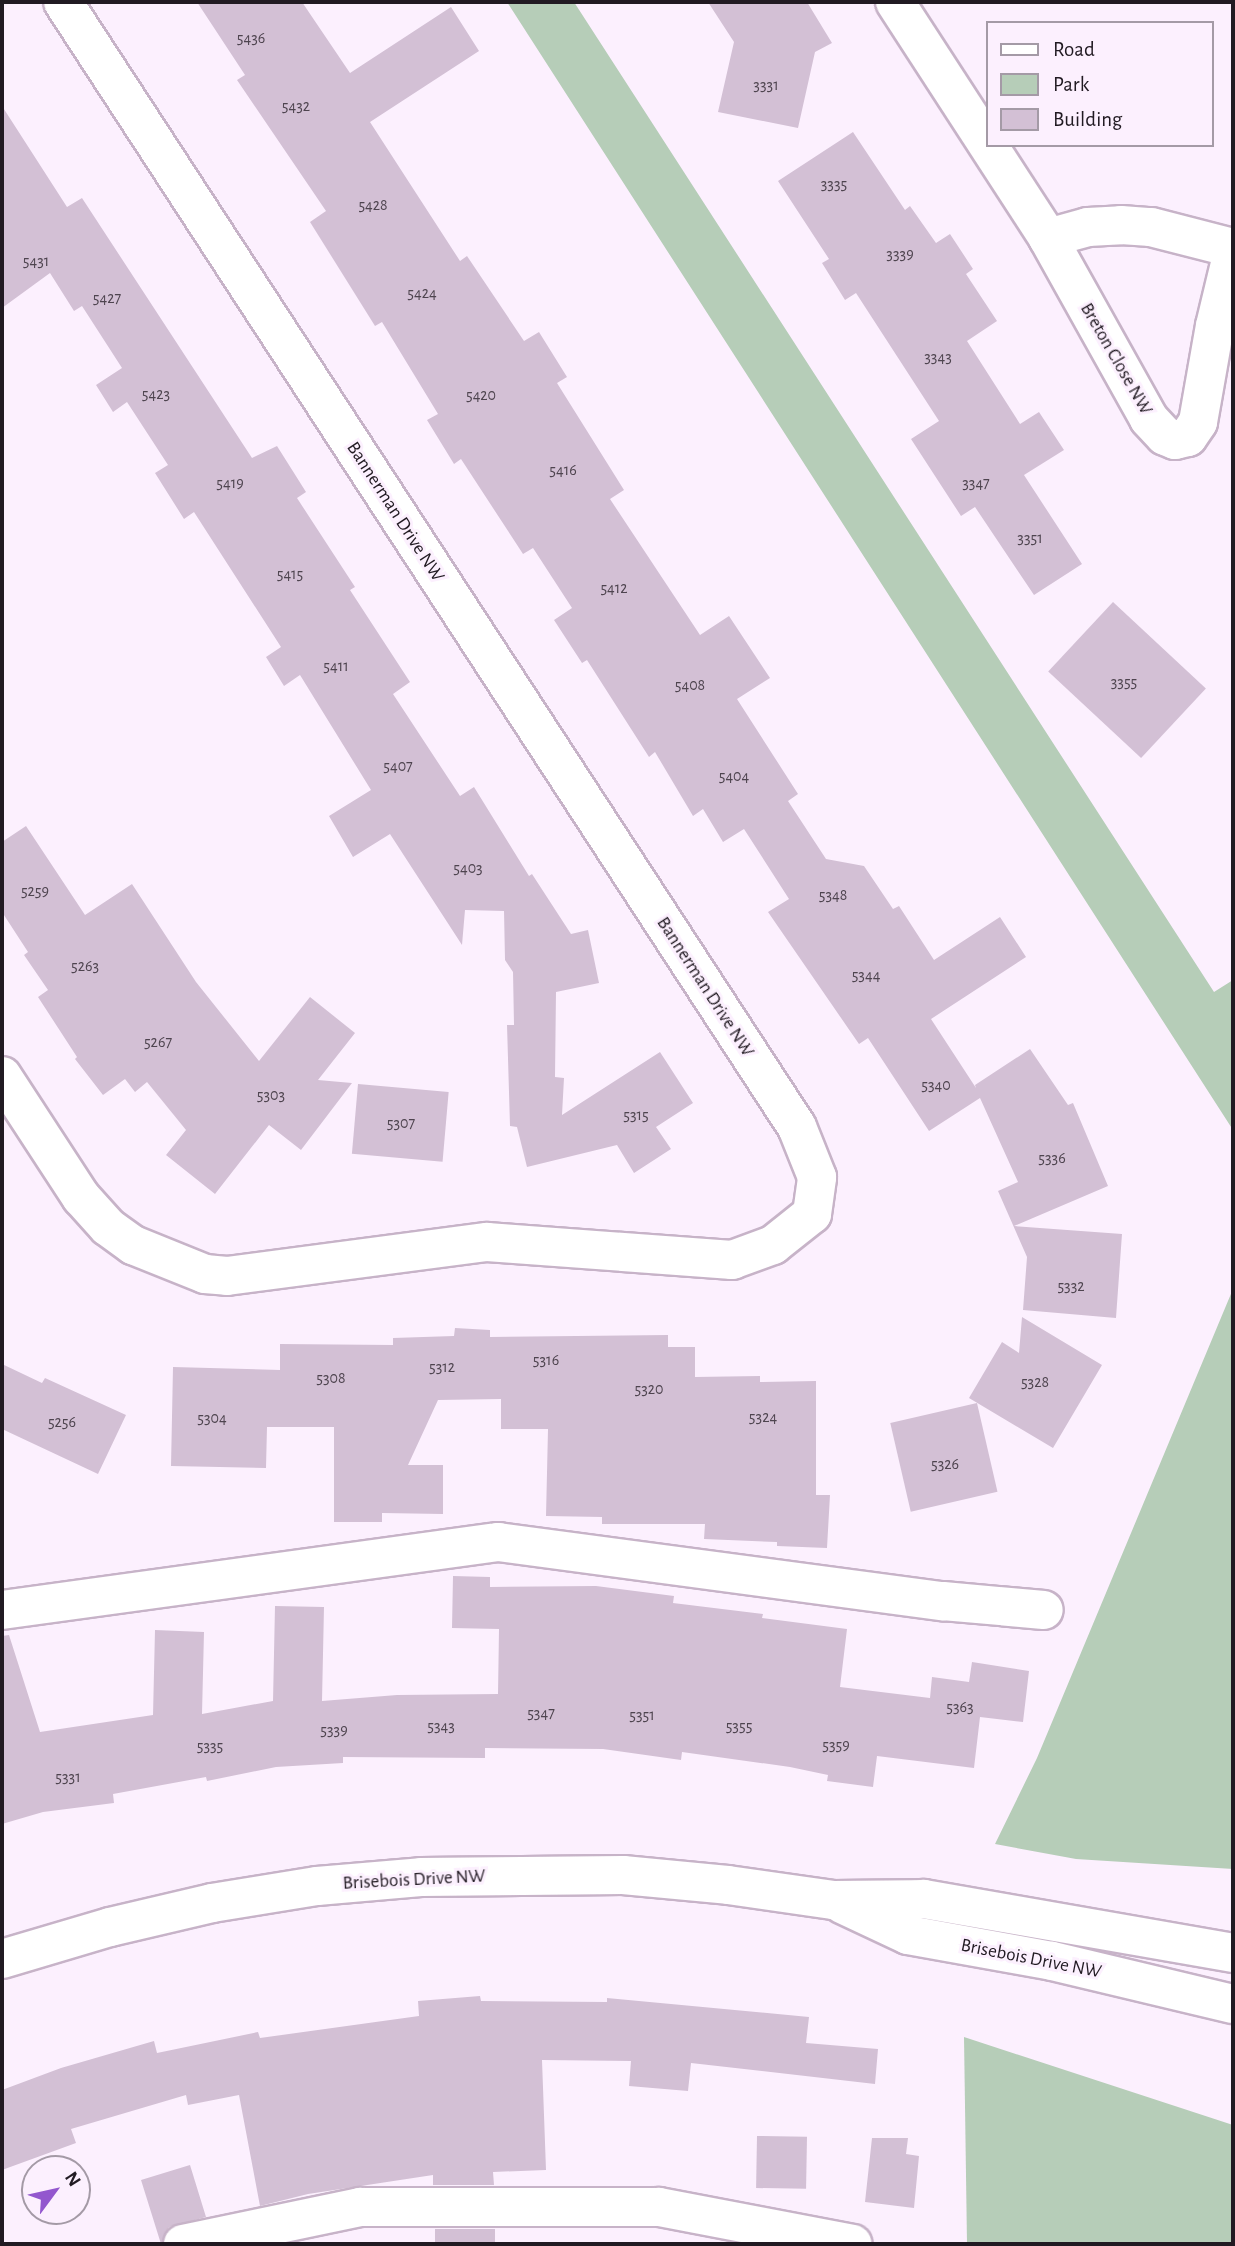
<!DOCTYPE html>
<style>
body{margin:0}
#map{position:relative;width:1235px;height:2246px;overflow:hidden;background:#fcf0fe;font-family:"Alegreya Sans",sans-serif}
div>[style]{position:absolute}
.green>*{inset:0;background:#b6cdb8}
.building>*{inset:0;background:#d3c0d5;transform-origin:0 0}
.roads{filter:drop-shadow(2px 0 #c7b3c8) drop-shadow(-2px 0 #c7b3c8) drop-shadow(0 2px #c7b3c8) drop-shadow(0 -2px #c7b3c8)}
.minor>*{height:38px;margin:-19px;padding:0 19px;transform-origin:19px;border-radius:19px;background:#fff}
span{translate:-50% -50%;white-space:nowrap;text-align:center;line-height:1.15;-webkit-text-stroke:6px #fcf0fe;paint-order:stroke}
.number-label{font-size:16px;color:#4e444f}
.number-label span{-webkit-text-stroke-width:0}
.street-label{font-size:19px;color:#211a22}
.frame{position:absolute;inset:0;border:4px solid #211a22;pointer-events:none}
.legend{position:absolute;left:986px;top:21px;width:228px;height:126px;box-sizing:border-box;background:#fcf0fe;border:2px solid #a49aa6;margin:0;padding:9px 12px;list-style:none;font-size:21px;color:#211a22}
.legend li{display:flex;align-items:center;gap:14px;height:35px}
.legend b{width:35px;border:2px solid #a49aa6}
.north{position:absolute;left:21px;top:2155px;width:70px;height:70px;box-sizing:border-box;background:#fcf0fe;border:2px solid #a49aa6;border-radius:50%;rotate:57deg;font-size:19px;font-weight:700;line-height:28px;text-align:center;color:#211a22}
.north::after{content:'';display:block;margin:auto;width:24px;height:32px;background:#9357ce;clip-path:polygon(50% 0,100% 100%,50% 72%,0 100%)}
</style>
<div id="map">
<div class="green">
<div style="clip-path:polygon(507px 2px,574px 2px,1214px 992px,1233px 980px,1233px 1130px)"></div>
<div style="clip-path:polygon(1233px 1289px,1233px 1869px,1076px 1859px,995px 1844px,1037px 1758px)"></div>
<div style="clip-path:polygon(964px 2037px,1233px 2125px,1233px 2244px,967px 2244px)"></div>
</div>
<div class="building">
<div style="clip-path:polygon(197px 2px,302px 2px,350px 73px,451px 7px,479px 51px,370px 122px,460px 261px,467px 256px,524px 341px,539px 332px,567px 377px,557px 383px,624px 490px,610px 499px,700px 635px,729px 616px,770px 678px,737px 699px,798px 794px,788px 801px,826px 859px,864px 866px,893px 909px,899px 906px,934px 960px,1000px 917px,1026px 957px,931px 1019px,976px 1088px,975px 1085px,1030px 1049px,1068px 1105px,1073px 1103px,1108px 1186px,1014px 1226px,1122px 1234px,1116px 1318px,1023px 1310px,1027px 1257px,998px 1191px,1018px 1182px,980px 1098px,929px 1131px,868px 1038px,859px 1044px,768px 912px,789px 899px,744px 829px,723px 842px,703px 809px,693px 816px,655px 752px,649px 757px,587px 660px,582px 663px,554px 620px,572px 608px,533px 548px,523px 554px,461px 459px,454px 464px,427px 420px,438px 414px,382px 322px,375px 326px,310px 222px,326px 211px,237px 80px,245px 75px)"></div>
<div style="clip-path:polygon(708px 2px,807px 2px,832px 43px,815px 52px,798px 128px,718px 112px,734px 42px)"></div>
<div style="clip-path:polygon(2px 106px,67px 207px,82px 198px,252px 458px,277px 446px,306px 492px,297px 498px,355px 587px,350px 590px,410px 682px,393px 694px,460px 796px,474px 787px,529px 876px,532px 874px,571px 934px,588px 930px,599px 983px,556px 992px,555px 1077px,564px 1078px,562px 1115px,660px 1052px,693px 1103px,656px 1127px,671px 1149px,634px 1173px,617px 1145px,527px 1167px,517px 1127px,510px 1126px,507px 1025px,514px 1025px,513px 972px,505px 960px,504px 911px,465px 910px,462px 945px,390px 834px,353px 857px,329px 816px,371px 790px,300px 675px,284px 686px,266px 657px,281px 647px,194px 512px,184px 519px,155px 473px,168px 465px,127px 402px,113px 412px,96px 385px,122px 368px,82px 306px,74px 311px,50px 273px,2px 308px)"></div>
<div style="clip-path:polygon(853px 132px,905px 210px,910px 206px,936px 243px,950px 234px,973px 269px,966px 274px,997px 321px,967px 341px,1020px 424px,1039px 412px,1064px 450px,1024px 475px,1082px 564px,1034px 595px,975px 507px,961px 516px,911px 439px,939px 421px,856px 293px,845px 300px,822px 263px,829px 259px,778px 181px)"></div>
<div style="left:1113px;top:602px;width:127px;height:95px;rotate:43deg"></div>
<div style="clip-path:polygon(26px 826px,85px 915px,132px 884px,196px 982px,259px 1061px,310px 997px,355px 1033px,318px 1080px,352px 1083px,301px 1150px,269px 1125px,215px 1194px,166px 1155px,186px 1130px,147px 1082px,135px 1092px,125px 1079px,103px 1095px,75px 1059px,77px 1057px,38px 997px,48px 990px,24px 955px,28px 952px,2px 912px,2px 842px)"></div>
<div style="left:358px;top:1084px;width:91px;height:70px;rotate:5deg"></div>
<div style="clip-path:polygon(1022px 1317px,1102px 1365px,1053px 1448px,969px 1398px,1002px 1342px,1019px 1353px)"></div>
<div style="clip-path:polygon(455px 1328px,490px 1330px,490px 1337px,668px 1335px,668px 1347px,695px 1347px,695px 1377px,760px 1376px,760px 1382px,816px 1381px,816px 1495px,830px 1495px,827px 1548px,777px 1546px,777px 1542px,704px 1539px,705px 1524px,602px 1524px,602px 1517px,546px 1516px,548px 1429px,501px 1429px,501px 1399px,438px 1400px,408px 1465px,443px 1465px,443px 1514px,382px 1513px,382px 1522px,334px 1522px,334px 1427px,267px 1427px,266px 1468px,171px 1466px,173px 1367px,280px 1370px,280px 1344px,393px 1345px,393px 1338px,454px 1336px)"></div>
<div style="clip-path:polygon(2px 1364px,42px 1383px,45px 1378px,126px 1415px,98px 1474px,2px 1429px)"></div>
<div style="left:977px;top:1403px;width:91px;height:89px;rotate:77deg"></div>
<div style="clip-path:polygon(453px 1576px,490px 1577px,490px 1587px,596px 1586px,674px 1596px,673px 1603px,763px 1614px,762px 1618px,847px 1629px,840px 1687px,930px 1698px,932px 1677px,969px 1682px,972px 1662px,1029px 1671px,1023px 1722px,980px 1717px,974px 1768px,877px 1756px,873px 1787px,827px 1781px,828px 1775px,790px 1767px,682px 1752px,681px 1760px,603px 1749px,485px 1748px,485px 1758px,343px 1757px,343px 1763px,276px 1767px,207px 1781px,206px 1777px,113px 1794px,114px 1803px,43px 1812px,2px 1824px,2px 1636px,9px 1635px,40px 1732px,153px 1715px,155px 1630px,204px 1632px,202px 1714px,273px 1701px,275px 1606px,324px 1607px,322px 1701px,397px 1695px,498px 1694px,499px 1629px,452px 1628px)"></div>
<div style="clip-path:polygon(480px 1996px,481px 2001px,607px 2002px,607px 1998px,809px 2017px,806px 2043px,878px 2049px,875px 2084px,691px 2063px,688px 2091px,629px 2086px,631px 2061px,542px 2060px,546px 2170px,493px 2172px,494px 2185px,433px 2185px,433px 2175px,308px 2194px,260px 2206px,239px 2095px,188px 2105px,186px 2095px,71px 2129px,76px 2143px,2px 2170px,2px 2090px,61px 2068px,154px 2041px,157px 2053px,258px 2032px,260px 2038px,419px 2016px,418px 2001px)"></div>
<div style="left:757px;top:2136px;width:50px;height:52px;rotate:1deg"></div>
<div style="clip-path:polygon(872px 2138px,908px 2138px,906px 2154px,919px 2156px,914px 2208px,865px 2202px)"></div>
<div style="clip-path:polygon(190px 2165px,206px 2217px,169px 2227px,161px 2244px,141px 2180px)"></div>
<div style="left:435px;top:2229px;width:60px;height:15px"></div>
</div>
<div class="roads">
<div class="minor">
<div style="left:895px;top:2px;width:281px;rotate:57deg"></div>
<div style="left:1048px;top:238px;width:207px;rotate:60.8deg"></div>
<div style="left:1149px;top:419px;width:23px;rotate:47deg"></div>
<div style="left:1165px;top:436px;width:11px;rotate:22deg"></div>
<div style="left:1175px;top:440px;width:13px;rotate:-13deg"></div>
<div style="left:1188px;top:437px;width:18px;rotate:-56deg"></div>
<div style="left:1198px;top:422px;width:97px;rotate:-80deg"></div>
<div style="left:1215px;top:326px;width:77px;rotate:-76.5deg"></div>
<div style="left:1048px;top:238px;width:41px;rotate:-15.4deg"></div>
<div style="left:1088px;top:227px;width:33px;rotate:-3deg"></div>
<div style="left:1121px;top:225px;width:30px;rotate:4deg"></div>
<div style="left:1151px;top:227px;width:85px;rotate:14.4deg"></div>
<div style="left:2px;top:1076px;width:145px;rotate:56.9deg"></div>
<div style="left:81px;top:1197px;width:40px;rotate:48deg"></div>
<div style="left:108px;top:1227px;width:31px;rotate:36deg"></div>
<div style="left:133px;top:1245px;width:78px;rotate:21.9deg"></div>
<div style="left:205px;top:1274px;width:22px;rotate:5deg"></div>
<div style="left:227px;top:1276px;width:262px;rotate:-7.5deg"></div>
<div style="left:487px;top:1242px;width:246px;rotate:4.2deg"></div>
<div style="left:732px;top:1260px;width:44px;rotate:-20.1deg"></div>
<div style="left:773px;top:1245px;width:50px;rotate:-38.5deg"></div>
<div style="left:812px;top:1214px;width:37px;rotate:-82deg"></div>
<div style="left:817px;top:1177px;width:54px;rotate:-111.8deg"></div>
<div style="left:797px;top:1127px;width:1343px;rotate:-123.12deg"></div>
<div style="left:2px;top:1610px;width:501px;rotate:-7.81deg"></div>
<div style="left:498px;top:1542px;width:449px;rotate:7.6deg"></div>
<div style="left:943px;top:1601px;width:101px;rotate:5.1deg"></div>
<div style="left:842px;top:1904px;width:73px;rotate:25.2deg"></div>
<div style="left:908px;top:1935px;width:146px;rotate:10.2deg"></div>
<div style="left:1052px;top:1961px;width:186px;rotate:13.4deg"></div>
<div style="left:2px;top:1959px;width:113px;rotate:-16.5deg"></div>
<div style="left:110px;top:1927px;width:105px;rotate:-13.2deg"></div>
<div style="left:212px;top:1903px;width:106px;rotate:-9.2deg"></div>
<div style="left:317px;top:1886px;width:104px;rotate:-4.9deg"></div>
<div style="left:421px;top:1877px;width:202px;rotate:-0.6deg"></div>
<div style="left:623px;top:1875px;width:105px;rotate:5.4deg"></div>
<div style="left:728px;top:1885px;width:107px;rotate:8.1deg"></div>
<div style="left:834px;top:1900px;width:90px;rotate:-0.6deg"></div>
<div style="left:924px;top:1899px;width:314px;rotate:9.9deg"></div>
<div style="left:183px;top:2244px;width:181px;rotate:-11.8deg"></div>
<div style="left:360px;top:2207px;width:299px"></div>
<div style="left:659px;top:2207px;width:197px;rotate:10.8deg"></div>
</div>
</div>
<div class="number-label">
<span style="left:251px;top:38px">5436</span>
<span style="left:766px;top:85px">3331</span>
<span style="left:296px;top:106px">5432</span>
<span style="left:834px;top:184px">3335</span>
<span style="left:373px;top:205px">5428</span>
<span style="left:900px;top:254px">3339</span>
<span style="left:36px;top:261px">5431</span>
<span style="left:422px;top:293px">5424</span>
<span style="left:107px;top:298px">5427</span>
<span style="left:938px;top:357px">3343</span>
<span style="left:156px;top:394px">5423</span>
<span style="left:481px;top:395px">5420</span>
<span style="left:563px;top:470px">5416</span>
<span style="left:230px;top:483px">5419</span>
<span style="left:976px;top:483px">3347</span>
<span style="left:1030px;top:538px">3351</span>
<span style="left:290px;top:574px">5415</span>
<span style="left:614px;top:588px">5412</span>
<span style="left:336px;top:666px">5411</span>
<span style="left:1124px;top:682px">3355</span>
<span style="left:690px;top:685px">5408</span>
<span style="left:398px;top:766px">5407</span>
<span style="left:734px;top:776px">5404</span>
<span style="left:468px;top:868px">5403</span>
<span style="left:35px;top:891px">5259</span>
<span style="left:833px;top:895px">5348</span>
<span style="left:85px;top:966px">5263</span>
<span style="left:866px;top:975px">5344</span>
<span style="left:158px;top:1042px">5267</span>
<span style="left:936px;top:1085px">5340</span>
<span style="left:271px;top:1095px">5303</span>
<span style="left:636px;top:1115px">5315</span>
<span style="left:401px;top:1123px">5307</span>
<span style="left:1052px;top:1158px">5336</span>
<span style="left:1071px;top:1286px">5332</span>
<span style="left:546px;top:1360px">5316</span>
<span style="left:442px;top:1367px">5312</span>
<span style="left:331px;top:1378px">5308</span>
<span style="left:1035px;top:1382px">5328</span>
<span style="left:649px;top:1389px">5320</span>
<span style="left:763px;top:1417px">5324</span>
<span style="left:212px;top:1418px">5304</span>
<span style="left:62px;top:1422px">5256</span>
<span style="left:945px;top:1464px">5326</span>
<span style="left:960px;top:1707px">5363</span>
<span style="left:541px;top:1713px">5347</span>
<span style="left:642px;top:1715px">5351</span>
<span style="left:441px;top:1726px">5343</span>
<span style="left:739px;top:1726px">5355</span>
<span style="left:334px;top:1730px">5339</span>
<span style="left:836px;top:1745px">5359</span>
<span style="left:210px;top:1746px">5335</span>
<span style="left:68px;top:1777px">5331</span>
</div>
<div class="street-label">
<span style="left:1116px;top:359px;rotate:60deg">Breton Close NW</span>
<span style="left:395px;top:512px;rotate:57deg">Bannerman Drive NW</span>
<span style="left:705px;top:987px;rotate:57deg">Bannerman Drive NW</span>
<span style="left:414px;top:1880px;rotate:-3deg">Brisebois Drive NW</span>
<span style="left:1031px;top:1959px;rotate:11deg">Brisebois Drive NW</span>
</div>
<div class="frame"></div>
<ul class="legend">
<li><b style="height:9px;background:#fff"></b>Road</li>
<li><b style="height:19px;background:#b6cdb8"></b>Park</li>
<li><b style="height:19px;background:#d3c0d5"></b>Building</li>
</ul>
<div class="north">N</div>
</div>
